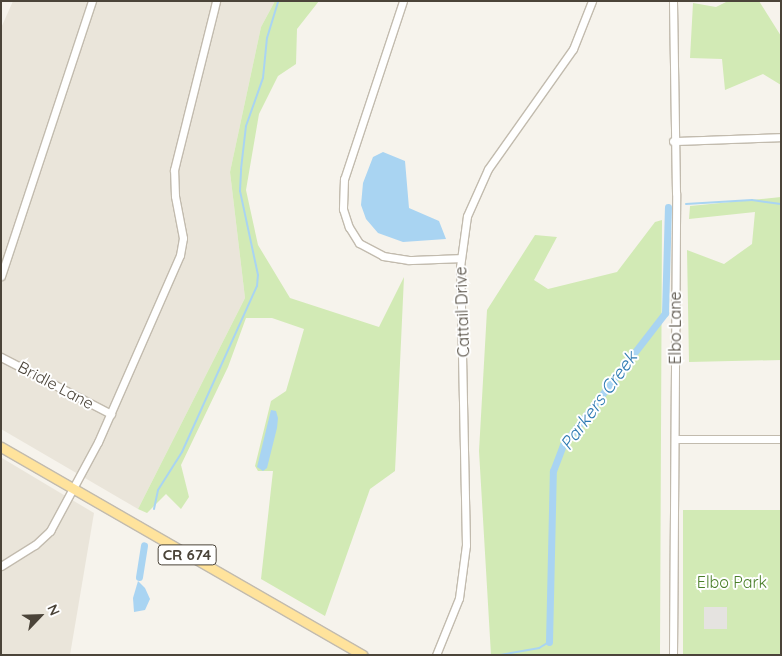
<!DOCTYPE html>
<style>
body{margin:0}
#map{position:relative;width:782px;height:656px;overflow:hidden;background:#f6f3ec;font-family:Quicksand,sans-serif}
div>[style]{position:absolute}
.residential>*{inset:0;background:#eae5da}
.green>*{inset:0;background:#d2eab5;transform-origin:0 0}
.parking>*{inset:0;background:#e5e3e0;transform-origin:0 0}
.water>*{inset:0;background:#a9d4f2}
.stream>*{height:2px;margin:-1px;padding:0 1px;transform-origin:1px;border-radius:1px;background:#a9d4f2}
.canal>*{height:7px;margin:-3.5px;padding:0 3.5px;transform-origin:3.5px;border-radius:3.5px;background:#a9d4f2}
.roads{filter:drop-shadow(1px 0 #c2bbae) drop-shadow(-1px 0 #c2bbae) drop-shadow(0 1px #c2bbae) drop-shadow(0 -1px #c2bbae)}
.minor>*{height:7px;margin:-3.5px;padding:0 3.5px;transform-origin:3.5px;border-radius:3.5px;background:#fff}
.major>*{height:9px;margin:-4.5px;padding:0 4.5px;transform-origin:4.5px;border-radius:4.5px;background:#ffe39c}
span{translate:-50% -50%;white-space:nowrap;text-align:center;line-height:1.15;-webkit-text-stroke:4px #fff;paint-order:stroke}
.shield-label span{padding:1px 4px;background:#fff;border:1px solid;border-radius:4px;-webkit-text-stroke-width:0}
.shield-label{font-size:15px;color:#4b4439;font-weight:700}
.street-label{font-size:16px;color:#4b4439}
.park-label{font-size:16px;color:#4a7f2a}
.water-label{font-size:18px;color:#2e7ab2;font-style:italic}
.frame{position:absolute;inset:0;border:2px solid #4b4439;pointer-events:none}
.north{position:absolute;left:15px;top:591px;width:50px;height:50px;-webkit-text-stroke:4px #fff;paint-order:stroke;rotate:66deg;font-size:14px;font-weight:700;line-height:20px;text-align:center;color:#4b4439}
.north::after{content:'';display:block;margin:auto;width:18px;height:22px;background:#4b4439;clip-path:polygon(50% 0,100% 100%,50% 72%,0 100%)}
</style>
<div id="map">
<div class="residential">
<div style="clip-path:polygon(13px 1px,275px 1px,261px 27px,230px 172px,245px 298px,138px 509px,1px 429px,1px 28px)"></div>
<div style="clip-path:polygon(2px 458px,94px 513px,70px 655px,1px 655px)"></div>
</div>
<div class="green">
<div style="clip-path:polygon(275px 1px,319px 1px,297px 29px,296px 64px,278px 76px,259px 114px,246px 190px,258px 245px,290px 298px,379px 327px,404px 277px,395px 471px,370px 489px,325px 616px,261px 579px,273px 471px,258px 471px,255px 466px,271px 401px,286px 391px,304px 329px,272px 318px,246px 318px,228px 367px,181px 465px,189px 497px,181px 509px,166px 494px,147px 513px,138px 509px,245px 298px,230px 172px,261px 27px)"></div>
<div style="clip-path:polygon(728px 1px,759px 1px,781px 36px,781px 85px,763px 74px,725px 90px,722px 59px,690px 58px,693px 3px,716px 7px)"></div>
<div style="clip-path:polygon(781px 197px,781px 360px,689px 362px,687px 250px,724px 264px,752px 244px,755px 212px,689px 219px,690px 206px)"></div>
<div style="clip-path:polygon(662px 220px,660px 655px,491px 655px,479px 451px,487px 310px,535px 235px,557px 237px,534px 280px,548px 289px,617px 272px,655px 222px)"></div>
<div style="left:683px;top:510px;width:98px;height:145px"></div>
</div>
<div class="parking">
<div style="left:704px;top:607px;width:23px;height:22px"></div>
</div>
<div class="water">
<div style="clip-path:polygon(383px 152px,405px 161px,409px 208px,439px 221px,446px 239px,403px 242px,378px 233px,366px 219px,361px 205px,363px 183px,373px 157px)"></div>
<div style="clip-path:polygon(271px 410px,276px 411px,278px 418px,277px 428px,267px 468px,263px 471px,257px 467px)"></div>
<div style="clip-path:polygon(138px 581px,145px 588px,150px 599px,145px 610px,134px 612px,133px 598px)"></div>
</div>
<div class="stream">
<div style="left:686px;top:204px;width:66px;rotate:-3.5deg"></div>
<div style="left:752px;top:200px;width:29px;rotate:8deg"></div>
<div style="left:154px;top:509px;width:19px;rotate:-78deg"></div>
<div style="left:158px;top:490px;width:45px;rotate:-57.7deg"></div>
<div style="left:182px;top:452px;width:182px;rotate:-65.7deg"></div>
<div style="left:257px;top:286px;width:11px;rotate:-85deg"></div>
<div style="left:258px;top:275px;width:86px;rotate:-102.1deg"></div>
<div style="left:240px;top:191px;width:22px;rotate:-87deg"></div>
<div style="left:241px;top:169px;width:43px;rotate:-83.4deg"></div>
<div style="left:246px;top:126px;width:51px;rotate:-70.5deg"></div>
<div style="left:263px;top:78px;width:40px;rotate:-84.3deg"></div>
<div style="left:267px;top:38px;width:39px;rotate:-73deg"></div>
<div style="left:500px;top:655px;width:40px;rotate:-10deg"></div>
<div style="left:539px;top:648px;width:12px;rotate:-31deg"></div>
</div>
<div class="canal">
<div style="left:139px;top:577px;width:32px;rotate:-81deg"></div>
<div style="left:549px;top:642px;width:171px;rotate:-88.7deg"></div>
<div style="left:553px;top:471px;width:28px;rotate:-69deg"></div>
<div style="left:563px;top:445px;width:167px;rotate:-52.3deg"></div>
<div style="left:665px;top:313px;width:106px;rotate:-88.4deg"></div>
</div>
<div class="roads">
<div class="minor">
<div style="left:403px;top:1px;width:188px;rotate:108.3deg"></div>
<div style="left:344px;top:179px;width:30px;rotate:92deg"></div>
<div style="left:343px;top:209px;width:19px;rotate:72deg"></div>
<div style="left:349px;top:227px;width:19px;rotate:58deg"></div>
<div style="left:359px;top:243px;width:27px;rotate:28deg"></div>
<div style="left:383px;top:256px;width:26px;rotate:9deg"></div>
<div style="left:409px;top:260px;width:51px;rotate:-2.2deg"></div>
<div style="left:673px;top:141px;width:108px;rotate:-2.1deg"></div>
<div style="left:1px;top:276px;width:290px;rotate:-71.7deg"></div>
<div style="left:1px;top:357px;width:124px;rotate:27.4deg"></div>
<div style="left:676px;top:439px;width:105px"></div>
<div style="left:1px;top:566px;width:40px;rotate:-32deg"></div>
<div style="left:35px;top:545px;width:21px;rotate:-43deg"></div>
<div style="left:50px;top:531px;width:101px;rotate:-61.7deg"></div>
<div style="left:98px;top:442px;width:204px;rotate:-66.3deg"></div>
<div style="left:180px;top:255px;width:17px;rotate:-80deg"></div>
<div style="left:183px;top:238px;width:43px;rotate:-100.8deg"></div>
<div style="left:175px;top:196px;width:26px;rotate:-92deg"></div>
<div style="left:174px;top:170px;width:174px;rotate:-76deg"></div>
<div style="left:436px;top:655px;width:61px;rotate:-68deg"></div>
<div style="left:459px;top:598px;width:53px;rotate:-82.5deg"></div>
<div style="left:466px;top:545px;width:278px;rotate:-91.2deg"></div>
<div style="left:460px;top:267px;width:51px;rotate:-82.2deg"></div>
<div style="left:467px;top:216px;width:51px;rotate:-65.9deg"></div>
<div style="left:488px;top:169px;width:147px;rotate:-54.7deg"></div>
<div style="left:573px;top:49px;width:52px;rotate:-68.4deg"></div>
<div style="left:673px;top:655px;width:462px;rotate:-89.6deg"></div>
<div style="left:676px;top:193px;width:192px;rotate:-90.9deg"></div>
</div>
<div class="major">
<div style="left:1px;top:447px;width:417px;rotate:29.9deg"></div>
</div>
</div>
<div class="shield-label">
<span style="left:187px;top:555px">CR 674</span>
</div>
<div class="street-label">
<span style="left:462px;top:312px;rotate:-92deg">Cattail Drive</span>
<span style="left:675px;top:328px;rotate:-90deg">Elbo Lane</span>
<span style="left:56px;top:385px;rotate:28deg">Bridle Lane</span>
</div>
<div class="park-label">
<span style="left:732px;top:582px">Elbo Park</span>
</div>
<div class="water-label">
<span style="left:599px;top:401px;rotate:-54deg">Parkers Creek</span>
</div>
<div class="frame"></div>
<div class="north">N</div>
</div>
